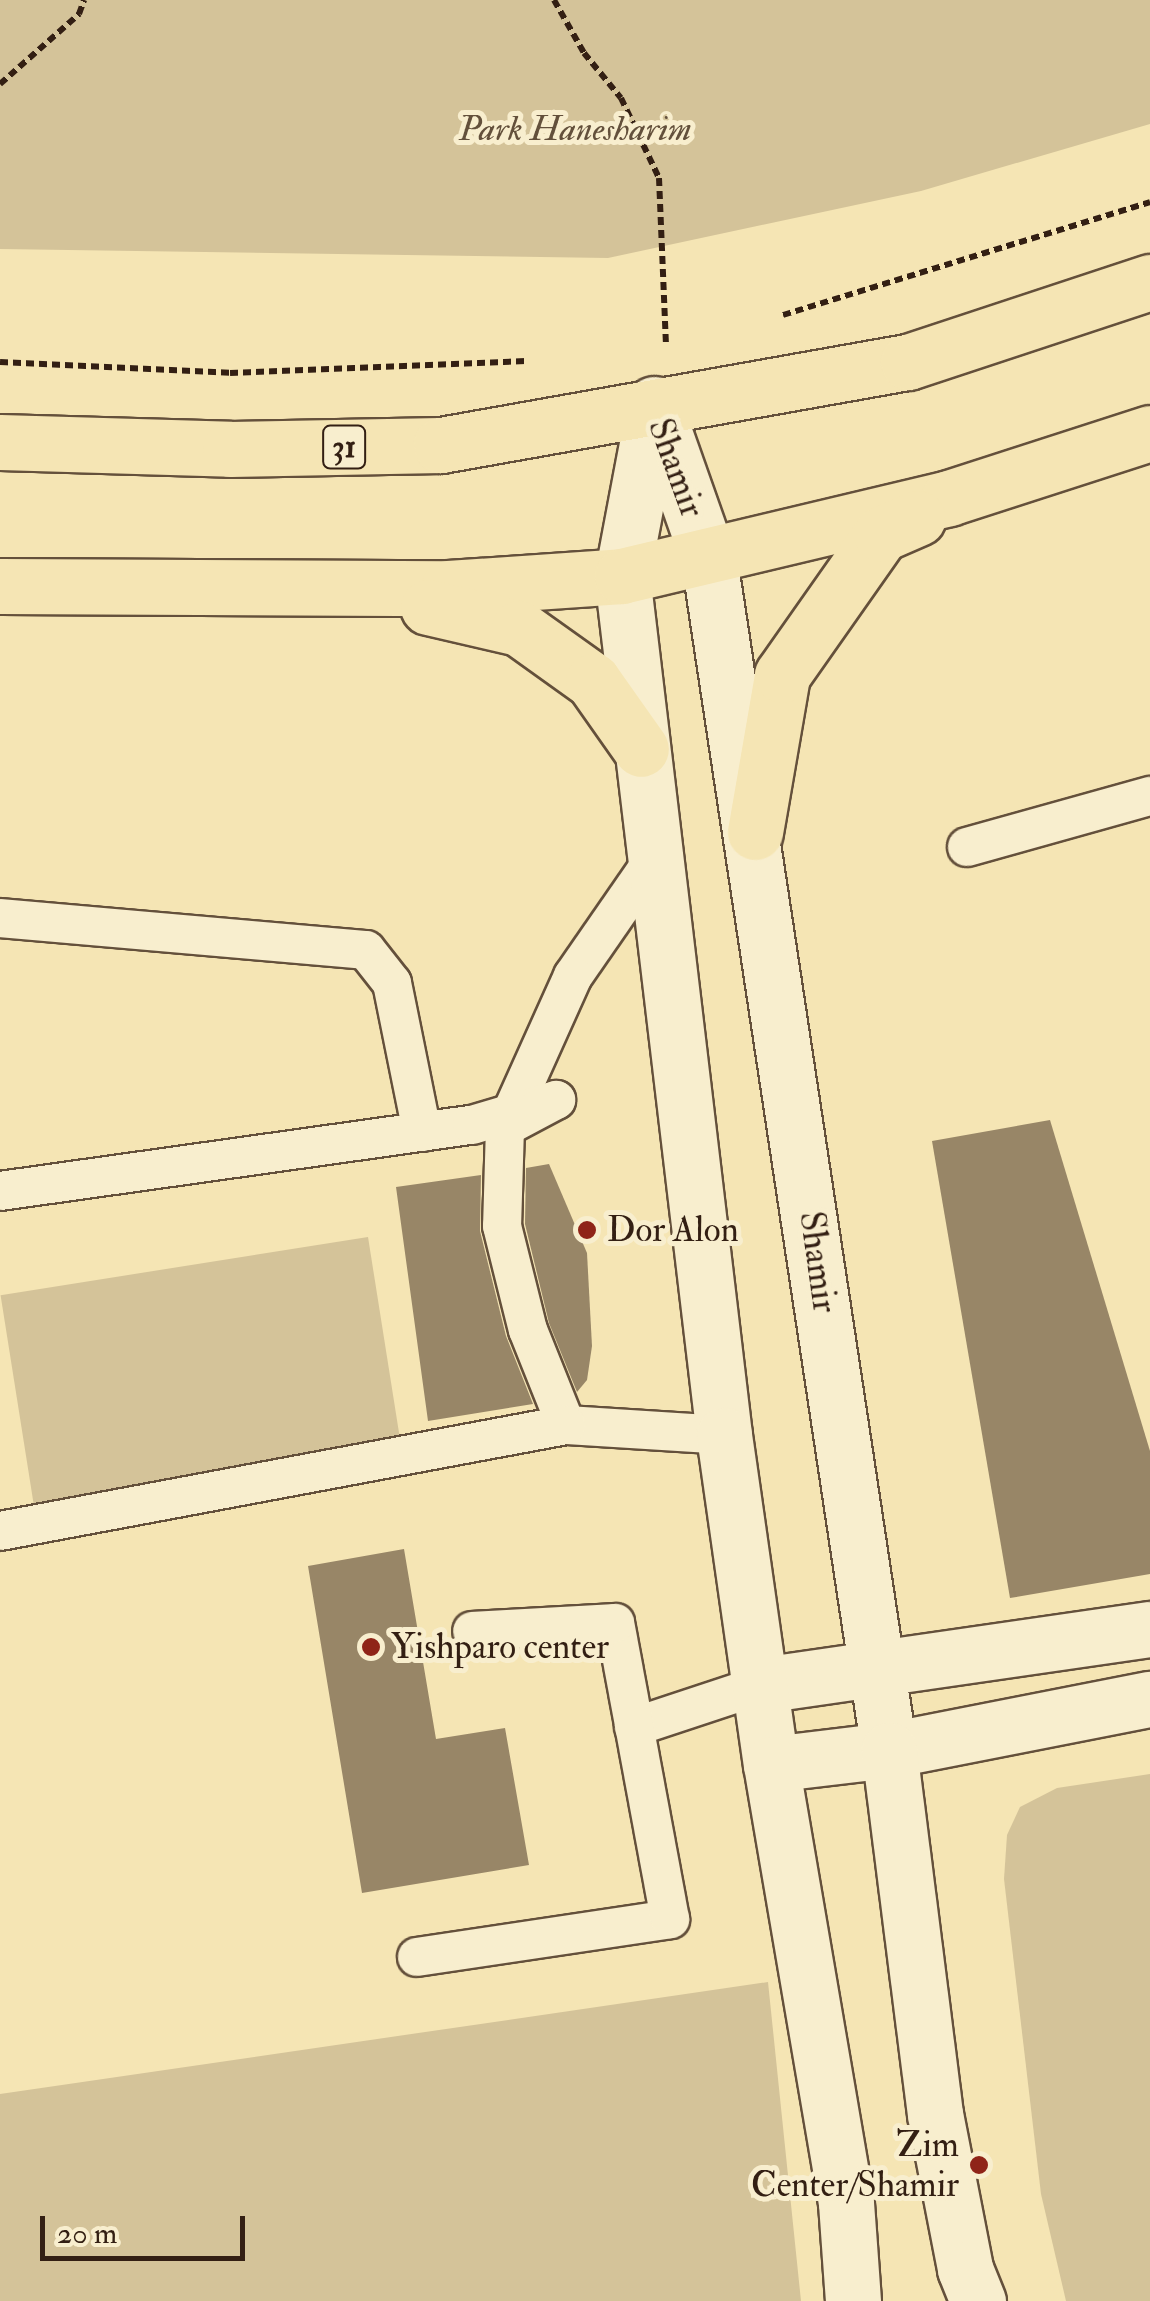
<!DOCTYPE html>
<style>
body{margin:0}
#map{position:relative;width:1150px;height:2301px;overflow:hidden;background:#f5e5b4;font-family:"IM FELL Double Pica",serif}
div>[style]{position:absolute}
.green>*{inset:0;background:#d4c399;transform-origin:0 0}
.building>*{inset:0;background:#988667}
.path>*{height:6px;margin-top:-3px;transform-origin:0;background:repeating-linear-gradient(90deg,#331f13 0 8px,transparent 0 13px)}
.roads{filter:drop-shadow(2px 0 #64503b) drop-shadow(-2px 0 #64503b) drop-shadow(0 2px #64503b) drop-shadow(0 -2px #64503b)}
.lane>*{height:38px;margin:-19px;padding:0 19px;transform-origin:19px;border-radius:19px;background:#f8eece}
.street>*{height:55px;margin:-27.5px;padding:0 27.5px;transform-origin:27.5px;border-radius:27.5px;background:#f8eece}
.secondary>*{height:55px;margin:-27.5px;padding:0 27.5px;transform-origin:27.5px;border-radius:27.5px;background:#f8eece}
.highway>*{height:55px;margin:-27.5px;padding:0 27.5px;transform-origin:27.5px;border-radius:27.5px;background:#f5e5b4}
.dots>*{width:28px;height:28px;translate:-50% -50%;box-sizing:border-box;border:5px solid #f8eece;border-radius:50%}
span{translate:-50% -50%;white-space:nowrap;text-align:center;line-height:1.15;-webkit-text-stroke:10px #f8eece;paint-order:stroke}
.shield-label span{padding:2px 8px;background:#f8eece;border:2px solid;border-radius:8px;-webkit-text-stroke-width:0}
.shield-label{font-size:32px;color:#331f13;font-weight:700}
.park-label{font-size:35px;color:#63503b;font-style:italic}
.street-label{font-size:35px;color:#331f13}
.poi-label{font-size:35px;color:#331f13}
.left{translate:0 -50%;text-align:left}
.right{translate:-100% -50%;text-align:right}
.scale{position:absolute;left:40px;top:2216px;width:205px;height:45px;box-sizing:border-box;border:5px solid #331f13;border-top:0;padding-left:12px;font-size:30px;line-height:35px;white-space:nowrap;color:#331f13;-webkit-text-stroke:8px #f8eece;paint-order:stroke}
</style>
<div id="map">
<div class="green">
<div style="clip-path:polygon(0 0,1150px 0,1150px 124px,921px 191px,608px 258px,0 249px)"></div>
<div style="left:368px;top:1237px;width:222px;height:372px;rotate:81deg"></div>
<div style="clip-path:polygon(1150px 1774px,1150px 2301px,1066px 2301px,1041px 2194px,1004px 1879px,1007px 1835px,1020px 1807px,1057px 1788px)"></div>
<div style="clip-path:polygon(768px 1982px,801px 2301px,0 2301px,0 2094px)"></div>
</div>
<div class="building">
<div style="clip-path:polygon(1050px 1120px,1150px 1451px,1150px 1574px,1010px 1598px,932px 1141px)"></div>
<div style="clip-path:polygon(549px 1164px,587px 1253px,592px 1346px,587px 1380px,577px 1392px,549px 1323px,525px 1224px,526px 1168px)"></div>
<div style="clip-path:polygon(481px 1175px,480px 1231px,506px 1336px,533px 1404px,428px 1421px,396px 1187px)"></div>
<div style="clip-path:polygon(404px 1549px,436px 1739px,505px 1728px,529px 1865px,362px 1893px,308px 1566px)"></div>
</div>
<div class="path">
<div style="left:554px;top:0;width:61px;rotate:60.5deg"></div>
<div style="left:584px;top:53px;width:58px;rotate:50.6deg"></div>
<div style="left:621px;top:98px;width:89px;rotate:64.6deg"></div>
<div style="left:659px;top:178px;width:166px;rotate:87.6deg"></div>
<div style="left:0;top:84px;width:106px;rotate:-41.5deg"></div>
<div style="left:79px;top:14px;width:15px;rotate:-70deg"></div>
<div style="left:783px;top:315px;width:384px;rotate:-17.1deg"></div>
<div style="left:0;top:362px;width:230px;rotate:2.7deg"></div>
<div style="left:230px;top:373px;width:296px;rotate:-2.3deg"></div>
</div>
<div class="roads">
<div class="lane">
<div style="left:967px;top:847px;width:190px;rotate:-15.6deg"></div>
<div style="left:652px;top:862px;width:139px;rotate:124.7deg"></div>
<div style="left:573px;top:976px;width:166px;rotate:114.2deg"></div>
<div style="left:505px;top:1127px;width:99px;rotate:91.7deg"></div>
<div style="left:502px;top:1226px;width:107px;rotate:76deg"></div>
<div style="left:528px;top:1330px;width:102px;rotate:68.2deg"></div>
<div style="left:566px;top:1425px;width:158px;rotate:3.6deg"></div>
<div style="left:0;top:918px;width:367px;rotate:5deg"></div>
<div style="left:366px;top:950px;width:42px;rotate:51.8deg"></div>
<div style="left:392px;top:983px;width:152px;rotate:78.6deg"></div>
<div style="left:0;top:1191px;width:477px;rotate:-8deg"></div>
<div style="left:472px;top:1125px;width:88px;rotate:-16.6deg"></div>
<div style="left:556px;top:1100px;width:58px;rotate:152.1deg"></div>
<div style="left:0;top:1531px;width:576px;rotate:-10.61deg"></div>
<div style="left:634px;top:1727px;width:134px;rotate:-18.3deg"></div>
<div style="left:417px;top:1957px;width:256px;rotate:-8.5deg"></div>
<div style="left:670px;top:1919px;width:301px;rotate:-100.5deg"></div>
<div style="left:615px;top:1623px;width:143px;rotate:176.8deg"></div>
</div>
<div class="street">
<div style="left:761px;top:1685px;width:393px;rotate:-8.2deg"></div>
<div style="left:771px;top:1764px;width:119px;rotate:-6.8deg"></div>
<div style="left:889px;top:1750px;width:266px;rotate:-11.1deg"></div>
</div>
<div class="secondary">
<div style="left:654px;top:404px;width:165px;rotate:70.6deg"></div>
<div style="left:709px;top:560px;width:1204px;rotate:81.4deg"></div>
<div style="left:889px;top:1750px;width:367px;rotate:82.8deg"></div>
<div style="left:935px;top:2114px;width:158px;rotate:79deg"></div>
<div style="left:965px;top:2269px;width:35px;rotate:68deg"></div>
<div style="left:654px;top:407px;width:172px;rotate:100.7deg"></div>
<div style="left:622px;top:576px;width:865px;rotate:83.23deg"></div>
<div style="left:724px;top:1435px;width:332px;rotate:81.9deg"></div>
<div style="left:771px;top:1764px;width:445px;rotate:80.3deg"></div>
<div style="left:846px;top:2203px;width:98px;rotate:85.9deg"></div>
</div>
<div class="highway">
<div style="left:0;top:442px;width:230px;rotate:1.7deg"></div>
<div style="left:230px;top:449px;width:211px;rotate:-1.1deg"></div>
<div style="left:441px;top:445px;width:474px;rotate:-10.1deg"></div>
<div style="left:908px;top:362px;width:255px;rotate:-18.3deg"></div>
<div style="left:0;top:586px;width:448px;rotate:0.3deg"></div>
<div style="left:448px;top:588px;width:174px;rotate:-3.9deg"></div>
<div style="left:622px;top:576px;width:336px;rotate:-13.4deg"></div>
<div style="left:949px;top:498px;width:211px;rotate:-17.9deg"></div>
<div style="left:428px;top:607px;width:93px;rotate:13deg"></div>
<div style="left:519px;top:628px;width:91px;rotate:35.6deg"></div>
<div style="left:593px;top:681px;width:83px;rotate:54.8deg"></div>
<div style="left:755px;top:832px;width:159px;rotate:-80.2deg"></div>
<div style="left:782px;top:675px;width:172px;rotate:-54.9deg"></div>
<div style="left:881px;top:534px;width:40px;rotate:-23.4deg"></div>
</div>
</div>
<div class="dots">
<div style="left:587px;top:1230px;background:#8f2418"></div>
<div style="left:371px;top:1647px;background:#8f2418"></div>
<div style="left:979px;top:2165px;background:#8f2418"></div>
</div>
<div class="shield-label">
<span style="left:344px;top:447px">31</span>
</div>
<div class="park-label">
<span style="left:575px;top:129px">Park Hanesharim</span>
</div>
<div class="street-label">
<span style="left:676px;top:468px;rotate:70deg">Shamir</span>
<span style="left:818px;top:1262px;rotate:82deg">Shamir</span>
</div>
<div class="poi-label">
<span class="left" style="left:607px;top:1230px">Dor Alon</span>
<span class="left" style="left:391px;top:1647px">Yishparo center</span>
<span class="right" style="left:959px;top:2165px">Zim<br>Center/Shamir</span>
</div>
<div class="scale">20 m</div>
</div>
